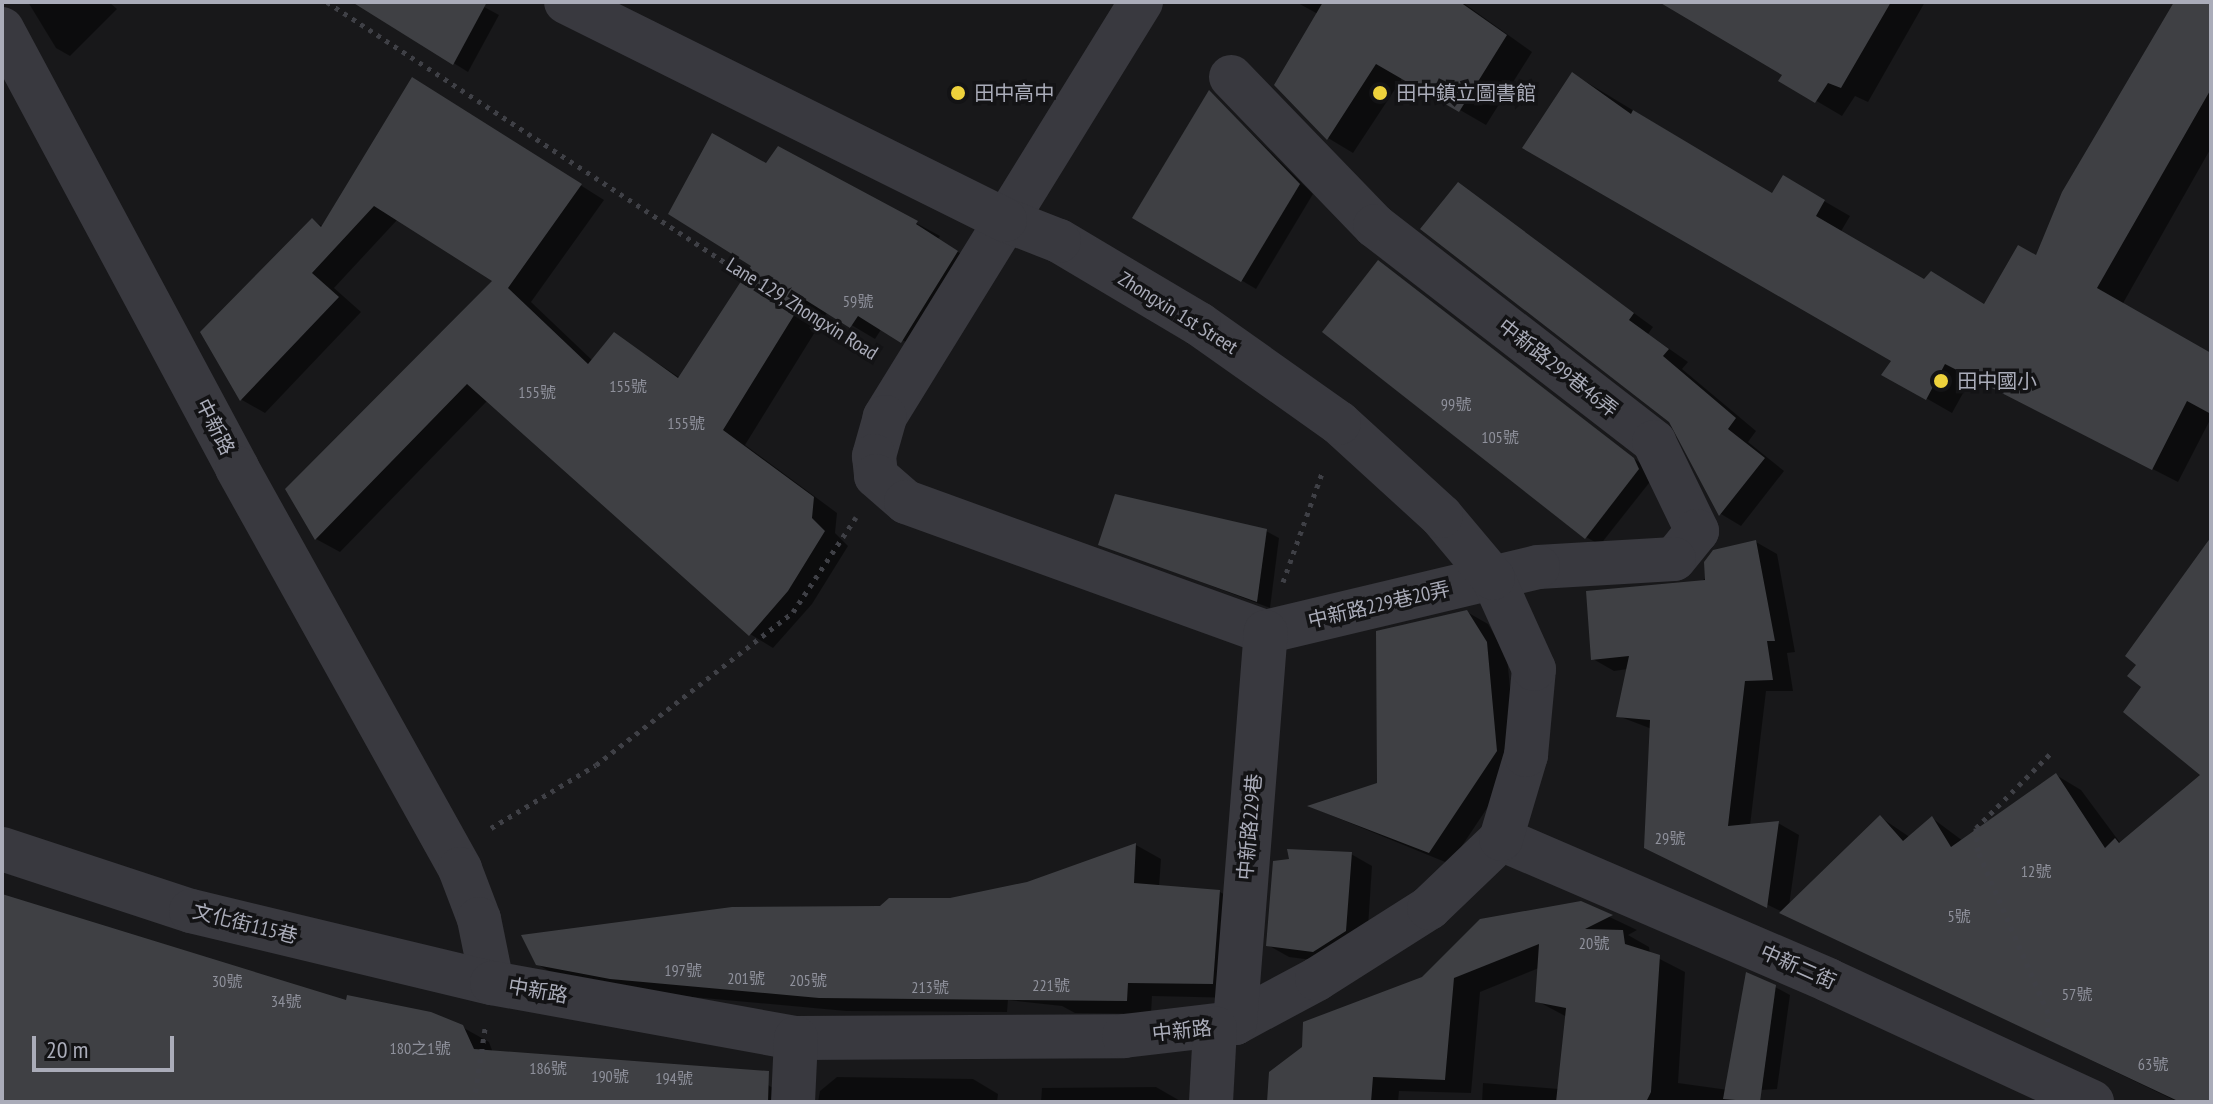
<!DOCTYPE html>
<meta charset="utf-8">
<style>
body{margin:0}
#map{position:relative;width:2213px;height:1104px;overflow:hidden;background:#18181a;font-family:"PT Sans Narrow","Noto Sans TC",sans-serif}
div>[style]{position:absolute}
.shadow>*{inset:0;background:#0007}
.building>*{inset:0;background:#3f4044}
.path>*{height:5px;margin-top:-2.5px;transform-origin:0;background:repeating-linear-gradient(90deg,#3f4046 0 4px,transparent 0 10px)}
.minor>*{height:44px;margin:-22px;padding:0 22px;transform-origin:22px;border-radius:22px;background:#39393f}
.dots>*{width:22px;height:22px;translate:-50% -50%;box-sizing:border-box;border:4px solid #131315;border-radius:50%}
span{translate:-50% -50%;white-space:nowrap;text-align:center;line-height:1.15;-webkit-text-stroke:7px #131315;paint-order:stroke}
.number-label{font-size:16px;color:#8f919c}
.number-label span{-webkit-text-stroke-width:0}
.poi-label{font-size:20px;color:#aaacb9}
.left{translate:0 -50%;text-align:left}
.street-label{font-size:20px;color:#aaacb9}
.frame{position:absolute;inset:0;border:4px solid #aaacb9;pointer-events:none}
.scale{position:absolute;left:32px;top:1036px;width:142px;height:36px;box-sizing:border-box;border:4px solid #aaacb9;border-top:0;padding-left:10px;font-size:24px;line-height:28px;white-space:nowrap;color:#aaacb9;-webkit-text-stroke:6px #131315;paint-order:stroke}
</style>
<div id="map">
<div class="shadow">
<div style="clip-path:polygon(28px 2px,109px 2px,117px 9px,70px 56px,56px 48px)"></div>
<div style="clip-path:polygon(382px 2px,475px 2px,499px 15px,468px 72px,375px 14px)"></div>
<div style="clip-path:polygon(1296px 2px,1462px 2px,1532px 52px,1486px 125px,1403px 77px,1353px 153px,1328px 138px,1318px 14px)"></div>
<div style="clip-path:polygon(1663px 2px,1925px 2px,1868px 102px,1855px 96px,1842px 116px,1781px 80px,1785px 74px)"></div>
<div style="clip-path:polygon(2176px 2px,2211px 2px,2211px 148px,2122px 305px,2211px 356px,2211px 418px,2178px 482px,1972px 377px,1952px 413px,1884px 374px,1894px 361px,1573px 74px,1773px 195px,1784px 178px,1850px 216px,1840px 233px,1925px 282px,1985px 306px,2037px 258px)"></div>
<div style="clip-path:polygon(1210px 93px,1313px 194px,1256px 289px,1135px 217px)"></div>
<div style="clip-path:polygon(436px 94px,604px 200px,531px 302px,593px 361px,614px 334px,680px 378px,754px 265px,767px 166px,779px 149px,940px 236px,938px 239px,980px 266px,926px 354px,882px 328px,875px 339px,828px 311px,745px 445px,837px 513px,835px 533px,848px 546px,812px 604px,773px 648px,750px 634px,488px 400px,340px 552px,316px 539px,287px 489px,495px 281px,398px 219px,334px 288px,361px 312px,265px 413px,242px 400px,203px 333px,313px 220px,323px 227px)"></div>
<div style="clip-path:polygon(1459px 185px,1653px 327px,1648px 334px,1688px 362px,1682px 369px,1756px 431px,1748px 442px,1784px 471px,1741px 526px,1721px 514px,1671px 421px)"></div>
<div style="clip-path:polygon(1379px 263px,1648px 469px,1653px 478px,1600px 545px,1586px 537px)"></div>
<div style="clip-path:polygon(1266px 531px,1279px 538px,1270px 608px,1101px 544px)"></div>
<div style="clip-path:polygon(2211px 540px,2211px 1102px,2178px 1102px,1664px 855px,1652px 729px,1618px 716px,1628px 669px,1614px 671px,1593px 659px,1756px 542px,1777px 554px,1795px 652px,1787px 653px,1793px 691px,1766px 691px,1750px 826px,1778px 823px,1799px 835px,1789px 906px,1880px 817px,1911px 838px,1932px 818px,1963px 841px,2056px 775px,2081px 790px,2121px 844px,2203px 775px,2144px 686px)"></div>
<div style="clip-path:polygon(1467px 612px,1488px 624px,1507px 656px,1517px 763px,1450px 864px,1311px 807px,1379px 785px)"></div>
<div style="clip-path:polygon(1136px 845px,1161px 859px,1159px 887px,1220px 892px,1245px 906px,1237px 998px,1152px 996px,1151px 1014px,1075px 1013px,1062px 1006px,1008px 1000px,1007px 1012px,846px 1011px,637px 992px,562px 979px,537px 964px,950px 900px,1028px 884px)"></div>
<div style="clip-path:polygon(1351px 854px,1372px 866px,1367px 943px,1335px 963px,1289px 957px,1268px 945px)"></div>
<div style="clip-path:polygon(2px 897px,347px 1003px,462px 1027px,489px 1042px,493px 1053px,747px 1071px,794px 1102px,2px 1102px)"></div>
<div style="clip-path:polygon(1580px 903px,1637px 930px,1628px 935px,1649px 947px,1650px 954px,1685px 972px,1678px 1083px,1743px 1092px,1775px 987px,1790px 995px,1777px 1089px,1745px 1091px,1764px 1102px,1482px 1102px,1483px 1083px,1559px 1089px,1567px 1017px,1537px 1001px,1539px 968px,1480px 992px,1471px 1093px,1399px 1091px,1398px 1102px,1269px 1102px,1423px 978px)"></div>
<div style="clip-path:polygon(837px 1077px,973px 1079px,998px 1094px,997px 1102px,818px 1102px,820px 1091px)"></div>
<div style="clip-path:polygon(1156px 1087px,1182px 1102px,1041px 1102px,1042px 1088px)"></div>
</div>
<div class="building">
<div style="clip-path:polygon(352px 2px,487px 2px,453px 65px)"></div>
<div style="clip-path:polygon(1323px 2px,1460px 2px,1507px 35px,1459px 112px,1376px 64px,1327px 140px,1274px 85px)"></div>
<div style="clip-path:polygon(1659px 2px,1891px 2px,1841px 88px,1828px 83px,1815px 103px,1778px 81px,1782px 75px)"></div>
<div style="clip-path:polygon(2174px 2px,2211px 2px,2211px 89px,2097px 288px,2211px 353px,2211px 414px,2187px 401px,2152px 470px,1945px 364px,1926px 400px,1881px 375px,1891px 361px,1522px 148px,1572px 72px,1631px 114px,1633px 110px,1772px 193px,1783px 175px,1825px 200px,1816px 216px,1924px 279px,1931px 271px,1984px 304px,2018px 245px,2036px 255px,2062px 192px)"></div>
<div style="clip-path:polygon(412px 77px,582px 184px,508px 288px,588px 364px,614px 332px,678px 378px,751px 266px,668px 214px,712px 133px,766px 163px,778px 146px,918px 221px,916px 224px,958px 251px,901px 343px,858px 316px,850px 328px,804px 299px,723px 430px,814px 497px,812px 518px,825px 531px,788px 591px,749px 636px,467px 384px,315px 540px,285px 489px,492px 281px,374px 206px,312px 273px,339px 297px,240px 401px,200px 332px,312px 218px,321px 227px)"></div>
<div style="clip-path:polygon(1209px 90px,1300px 184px,1241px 282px,1132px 218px)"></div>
<div style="clip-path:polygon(1458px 182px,1634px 313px,1629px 320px,1669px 349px,1663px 356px,1736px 418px,1728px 429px,1765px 458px,1719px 516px,1669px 422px,1420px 229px)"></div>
<div style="clip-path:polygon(1378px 260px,1634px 458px,1639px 469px,1585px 539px,1322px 332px)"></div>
<div style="clip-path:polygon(1115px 494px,1267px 529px,1257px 602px,1098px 545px)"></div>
<div style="clip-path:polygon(2211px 537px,2211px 1102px,2180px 1102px,1779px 913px,1880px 815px,1903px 841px,1932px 816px,1951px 847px,2056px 773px,2105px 848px,2115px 838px,2119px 843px,2200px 775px,2123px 712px,2141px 687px,2127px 676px,2136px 665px,2125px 656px)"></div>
<div style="clip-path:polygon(1756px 540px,1775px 641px,1767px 641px,1773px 680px,1745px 681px,1728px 826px,1779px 821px,1767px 908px,1644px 848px,1650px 720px,1616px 717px,1629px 656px,1591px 660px,1586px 591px,1705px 580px,1704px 562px,1713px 550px)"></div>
<div style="clip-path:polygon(1467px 610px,1487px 642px,1497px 751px,1429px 853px,1307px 806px,1377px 783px,1376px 631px)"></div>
<div style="clip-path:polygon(1136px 843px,1134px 883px,1220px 890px,1213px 984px,1128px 983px,1127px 1001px,819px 998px,610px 979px,536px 965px,521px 935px,732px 907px,880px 906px,889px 898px,950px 898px,1027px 882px)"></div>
<div style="clip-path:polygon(1287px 849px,1352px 852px,1346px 931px,1313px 952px,1266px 946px,1273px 861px,1289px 859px)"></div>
<div style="clip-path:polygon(2px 894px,346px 1000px,347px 995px,431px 1012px,463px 1025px,474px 1049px,769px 1071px,768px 1102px,2px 1102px)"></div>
<div style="clip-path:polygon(1581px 901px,1613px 915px,1585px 929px,1623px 930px,1625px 944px,1660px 955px,1651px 1092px,1646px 1102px,1556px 1102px,1566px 1008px,1535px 1002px,1539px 944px,1454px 978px,1445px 1080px,1373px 1077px,1371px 1102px,1267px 1102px,1269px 1072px,1302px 1047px,1303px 1022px,1422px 977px,1480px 919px)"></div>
<div style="clip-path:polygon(1746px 972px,1776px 985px,1760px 1102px,1723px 1099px)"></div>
</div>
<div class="path">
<div style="left:327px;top:2px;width:546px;rotate:33.2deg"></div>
<div style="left:784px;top:301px;width:102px;rotate:30.6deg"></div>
<div style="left:1283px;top:582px;width:119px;rotate:-70.3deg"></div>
<div style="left:491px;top:828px;width:122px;rotate:-31deg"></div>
<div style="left:596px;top:765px;width:249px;rotate:-37.8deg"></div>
<div style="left:793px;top:612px;width:114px;rotate:-56.4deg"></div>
<div style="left:2048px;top:1032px;width:19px;rotate:-90deg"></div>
<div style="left:2048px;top:1013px;width:176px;rotate:-113.4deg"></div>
<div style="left:1978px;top:851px;width:23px;rotate:-95deg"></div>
<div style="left:1976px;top:828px;width:107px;rotate:-45deg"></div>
<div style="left:474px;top:1102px;width:75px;rotate:-81.5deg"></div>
</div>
<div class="minor">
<div style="left:1141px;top:2px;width:488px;rotate:121.7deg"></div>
<div style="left:885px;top:417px;width:41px;rotate:105.8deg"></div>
<div style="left:874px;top:456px;width:20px;rotate:84deg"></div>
<div style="left:876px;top:476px;width:40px;rotate:41deg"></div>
<div style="left:906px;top:502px;width:383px;rotate:19.9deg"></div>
<div style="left:2px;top:29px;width:498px;rotate:61.8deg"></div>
<div style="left:237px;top:468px;width:459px;rotate:60.9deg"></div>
<div style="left:460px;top:869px;width:53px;rotate:69.2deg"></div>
<div style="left:479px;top:919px;width:65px;rotate:78.5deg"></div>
<div style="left:1231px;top:77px;width:207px;rotate:46deg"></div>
<div style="left:1375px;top:226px;width:353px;rotate:37.7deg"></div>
<div style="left:1654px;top:442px;width:99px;rotate:64.2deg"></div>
<div style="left:1697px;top:531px;width:36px;rotate:129deg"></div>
<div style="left:1674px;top:559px;width:136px;rotate:176.6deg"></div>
<div style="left:1538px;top:567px;width:280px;rotate:166.6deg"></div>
<div style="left:1501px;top:839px;width:356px;rotate:23.3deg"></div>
<div style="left:1828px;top:980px;width:291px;rotate:24.8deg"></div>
<div style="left:2px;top:849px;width:199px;rotate:18.2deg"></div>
<div style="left:191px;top:911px;width:309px;rotate:13.5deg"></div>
<div style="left:492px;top:983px;width:309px;rotate:10.3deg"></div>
<div style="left:796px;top:1038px;width:328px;rotate:-0.3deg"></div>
<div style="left:1124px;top:1036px;width:112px;rotate:-6.7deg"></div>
<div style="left:1235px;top:1023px;width:93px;rotate:-28.2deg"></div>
<div style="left:1317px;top:979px;width:133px;rotate:-32.4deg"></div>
<div style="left:1429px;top:908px;width:100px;rotate:-43.8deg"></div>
<div style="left:1501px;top:839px;width:88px;rotate:-73.4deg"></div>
<div style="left:1526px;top:755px;width:86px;rotate:-84.7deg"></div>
<div style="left:1534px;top:669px;width:100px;rotate:-114.3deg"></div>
<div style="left:1493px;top:578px;width:81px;rotate:-130deg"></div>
<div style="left:1441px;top:516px;width:138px;rotate:-137.6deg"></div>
<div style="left:1339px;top:423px;width:171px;rotate:-144.7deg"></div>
<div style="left:1199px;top:324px;width:163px;rotate:-149.3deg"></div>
<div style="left:1059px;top:241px;width:58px;rotate:-158.7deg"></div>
<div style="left:1005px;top:220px;width:490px;rotate:-153.6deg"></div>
<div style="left:1235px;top:1023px;width:392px;rotate:-85.5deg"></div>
<div style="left:793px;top:1102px;width:64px;rotate:-87.3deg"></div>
<div style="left:1211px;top:1102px;width:74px;rotate:-86.9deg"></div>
</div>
<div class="dots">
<div style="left:958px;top:93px;background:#eed23c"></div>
<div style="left:1380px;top:93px;background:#eed23c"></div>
<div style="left:1941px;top:381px;background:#eed23c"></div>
</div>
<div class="number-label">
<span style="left:858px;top:301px">59號</span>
<span style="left:628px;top:386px">155號</span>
<span style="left:537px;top:392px">155號</span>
<span style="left:1456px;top:404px">99號</span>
<span style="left:686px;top:423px">155號</span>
<span style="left:1500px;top:437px">105號</span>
<span style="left:1670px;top:838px">29號</span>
<span style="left:2036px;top:871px">12號</span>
<span style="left:1959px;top:916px">5號</span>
<span style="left:1594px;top:943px">20號</span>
<span style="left:683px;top:970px">197號</span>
<span style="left:746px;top:978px">201號</span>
<span style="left:808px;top:980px">205號</span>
<span style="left:227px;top:981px">30號</span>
<span style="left:1051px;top:985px">221號</span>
<span style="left:930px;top:987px">213號</span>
<span style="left:2077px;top:994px">57號</span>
<span style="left:286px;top:1001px">34號</span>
<span style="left:420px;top:1048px">180之1號</span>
<span style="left:2153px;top:1064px">63號</span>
<span style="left:548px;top:1068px">186號</span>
<span style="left:610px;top:1076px">190號</span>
<span style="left:674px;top:1078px">194號</span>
</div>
<div class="poi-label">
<span class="left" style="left:974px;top:93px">田中高中</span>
<span class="left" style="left:1396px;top:93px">田中鎮立圖書館</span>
<span class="left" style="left:1957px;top:381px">田中國小</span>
</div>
<div class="street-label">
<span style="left:802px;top:309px;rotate:32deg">Lane 129, Zhongxin Road</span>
<span style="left:1178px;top:313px;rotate:32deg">Zhongxin 1st Street</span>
<span style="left:1558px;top:368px;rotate:38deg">中新路299巷46弄</span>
<span style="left:215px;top:427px;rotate:63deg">中新路</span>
<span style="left:1379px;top:605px;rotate:-13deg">中新路229巷20弄</span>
<span style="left:1250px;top:827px;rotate:-85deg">中新路229巷</span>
<span style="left:245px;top:924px;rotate:14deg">文化街115巷</span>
<span style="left:1798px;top:967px;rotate:24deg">中新二街</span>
<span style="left:538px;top:991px;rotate:10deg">中新路</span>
<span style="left:1182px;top:1031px;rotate:-6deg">中新路</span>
</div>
<div class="frame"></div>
<div class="scale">20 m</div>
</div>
